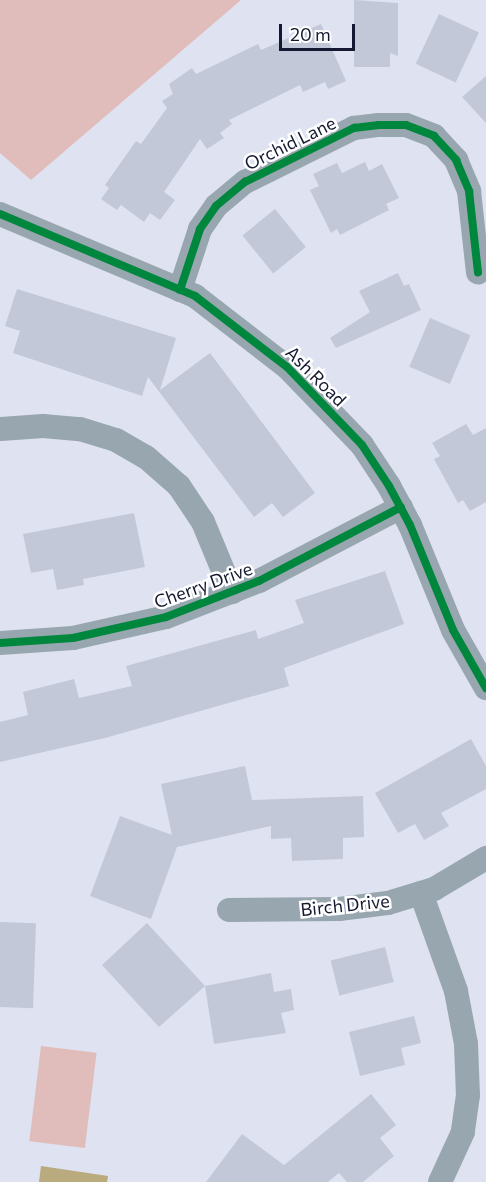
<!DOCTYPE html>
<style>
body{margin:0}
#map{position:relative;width:486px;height:1182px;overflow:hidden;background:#dee2f1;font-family:Commissioner,sans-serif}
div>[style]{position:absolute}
.green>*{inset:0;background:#e0bdbb;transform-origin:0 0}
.water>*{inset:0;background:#b9ab7e}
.building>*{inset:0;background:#c3c8d9;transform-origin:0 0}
.street>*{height:24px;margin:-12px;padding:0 12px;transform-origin:12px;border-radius:12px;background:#98a6b0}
.cycleway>*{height:8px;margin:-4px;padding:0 4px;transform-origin:4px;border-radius:4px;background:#00873e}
span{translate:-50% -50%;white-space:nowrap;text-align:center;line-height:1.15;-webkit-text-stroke:5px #fff;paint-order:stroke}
.street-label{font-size:18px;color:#141931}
.scale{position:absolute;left:279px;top:24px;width:76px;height:27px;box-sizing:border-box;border:3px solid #141931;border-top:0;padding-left:8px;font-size:18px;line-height:21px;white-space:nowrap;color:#141931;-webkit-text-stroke:4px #fff;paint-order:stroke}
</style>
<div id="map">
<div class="green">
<div style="clip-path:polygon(0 0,241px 0,31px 180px,0 153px)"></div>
<div style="left:41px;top:1046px;width:56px;height:96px;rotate:7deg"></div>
</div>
<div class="water">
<div style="clip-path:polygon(41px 1166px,108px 1176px,107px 1182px,39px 1182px)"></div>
</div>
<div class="building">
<div style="clip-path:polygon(354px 0,398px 3px,398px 56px,390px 53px,390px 67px,354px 67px)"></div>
<div style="left:439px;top:14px;width:44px;height:55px;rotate:25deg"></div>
<div style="clip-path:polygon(321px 24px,346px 81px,328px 89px,325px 82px,303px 92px,300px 85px,229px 120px,232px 124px,220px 133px,224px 138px,207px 149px,200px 139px,164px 192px,175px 200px,160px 220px,150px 213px,144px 222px,121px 205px,117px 210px,101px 199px,109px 188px,105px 185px,136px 141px,141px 144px,167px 108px,162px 101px,173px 94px,169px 84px,192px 68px,196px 74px,258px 44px,261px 50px)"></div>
<div style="clip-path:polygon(486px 76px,486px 123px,462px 97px)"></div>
<div style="clip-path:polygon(365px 162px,369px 171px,382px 164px,399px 198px,386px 204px,389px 210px,340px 235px,337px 229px,331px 233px,310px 190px,319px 186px,313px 174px,337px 163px,342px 173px)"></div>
<div style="left:275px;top:209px;width:49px;height:42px;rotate:51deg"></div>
<div style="clip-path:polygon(398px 273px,404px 286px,409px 284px,421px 310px,336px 348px,330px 338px,370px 312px,359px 291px)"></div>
<div style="clip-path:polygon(17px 289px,176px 338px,160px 390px,210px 353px,315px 493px,283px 517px,272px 503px,254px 517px,148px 377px,142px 396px,13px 353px,20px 331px,5px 326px)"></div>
<div style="left:430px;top:318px;width:44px;height:53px;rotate:23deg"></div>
<div style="clip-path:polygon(466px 424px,473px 435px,486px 428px,486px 502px,470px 511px,463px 500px,458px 503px,434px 459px,440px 456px,432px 443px)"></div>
<div style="clip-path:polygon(134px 513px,145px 567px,83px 579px,84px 585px,57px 590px,53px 569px,31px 573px,23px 534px)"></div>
<div style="clip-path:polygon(385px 571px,404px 624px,284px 668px,289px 686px,105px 738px,0 762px,0 722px,28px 715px,23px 692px,74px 679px,79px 698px,132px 686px,126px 666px,256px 630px,258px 639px,304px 623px,295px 600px)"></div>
<div style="clip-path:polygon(471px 739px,486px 766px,486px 789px,441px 813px,449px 826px,424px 840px,415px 824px,398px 833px,375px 793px)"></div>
<div style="clip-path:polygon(245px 766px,252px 800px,363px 796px,364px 837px,343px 838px,343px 859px,292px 861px,291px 838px,271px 839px,271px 826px,177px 847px,151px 919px,90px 896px,120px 816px,172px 835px,161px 784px)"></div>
<div style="left:0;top:922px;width:36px;height:85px;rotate:2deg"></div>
<div style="clip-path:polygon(147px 923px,205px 986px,271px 973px,274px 992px,291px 989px,294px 1010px,281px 1013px,286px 1033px,214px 1044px,205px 986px,159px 1027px,102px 965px)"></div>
<div style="left:385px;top:947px;width:36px;height:56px;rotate:76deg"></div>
<div style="clip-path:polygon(414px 1016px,421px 1043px,401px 1048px,405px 1065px,360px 1076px,349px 1032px)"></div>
<div style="clip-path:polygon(371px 1094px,396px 1125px,380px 1138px,394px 1156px,363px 1182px,347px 1182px,339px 1173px,328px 1182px,206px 1182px,242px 1134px,284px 1165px)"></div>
</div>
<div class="street">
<div style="left:0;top:214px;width:212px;rotate:22.8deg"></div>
<div style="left:195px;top:296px;width:116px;rotate:37.7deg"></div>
<div style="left:287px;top:367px;width:108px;rotate:46.1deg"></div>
<div style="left:362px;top:445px;width:49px;rotate:56.6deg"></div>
<div style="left:389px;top:486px;width:44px;rotate:61.7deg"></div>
<div style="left:410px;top:525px;width:113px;rotate:67.7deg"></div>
<div style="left:453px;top:630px;width:67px;rotate:60.4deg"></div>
<div style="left:180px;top:290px;width:64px;rotate:-71.8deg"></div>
<div style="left:200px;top:229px;width:28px;rotate:-55deg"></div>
<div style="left:216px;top:206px;width:38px;rotate:-40deg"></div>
<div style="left:245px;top:182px;width:122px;rotate:-26.4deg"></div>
<div style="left:354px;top:128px;width:25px;rotate:-7deg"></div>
<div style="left:379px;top:125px;width:27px"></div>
<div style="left:406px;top:125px;width:30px;rotate:21deg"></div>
<div style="left:434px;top:136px;width:33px;rotate:47deg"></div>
<div style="left:456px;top:160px;width:34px;rotate:67deg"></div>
<div style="left:469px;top:191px;width:82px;rotate:83.7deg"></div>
<div style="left:1px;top:429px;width:42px;rotate:-4.1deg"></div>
<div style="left:43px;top:426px;width:37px;rotate:5deg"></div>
<div style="left:80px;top:429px;width:38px;rotate:17deg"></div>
<div style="left:116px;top:440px;width:34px;rotate:30deg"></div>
<div style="left:146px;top:457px;width:44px;rotate:41.3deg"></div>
<div style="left:179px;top:486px;width:43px;rotate:56.3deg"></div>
<div style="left:203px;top:522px;width:76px;rotate:67.5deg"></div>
<div style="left:0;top:643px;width:73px;rotate:-3.9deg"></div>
<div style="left:73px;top:638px;width:95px;rotate:-12.7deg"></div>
<div style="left:166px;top:617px;width:100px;rotate:-21.2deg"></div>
<div style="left:259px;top:581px;width:160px;rotate:-27.5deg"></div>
<div style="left:421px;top:893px;width:104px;rotate:70.3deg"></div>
<div style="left:456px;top:991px;width:54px;rotate:79.3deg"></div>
<div style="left:466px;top:1044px;width:51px;rotate:87.8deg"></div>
<div style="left:468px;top:1095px;width:37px;rotate:98deg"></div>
<div style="left:463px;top:1132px;width:55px;rotate:114.7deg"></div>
<div style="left:229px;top:910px;width:110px;rotate:-0.5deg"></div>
<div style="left:339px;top:909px;width:49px;rotate:-7deg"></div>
<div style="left:388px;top:903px;width:48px;rotate:-16.9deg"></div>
<div style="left:434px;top:889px;width:61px;rotate:-30.8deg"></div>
</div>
<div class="cycleway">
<div style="left:0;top:214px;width:212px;rotate:22.8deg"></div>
<div style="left:195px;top:296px;width:116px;rotate:37.7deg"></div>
<div style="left:287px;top:367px;width:108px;rotate:46.1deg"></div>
<div style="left:362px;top:445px;width:49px;rotate:56.6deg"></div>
<div style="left:389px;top:486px;width:44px;rotate:61.7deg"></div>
<div style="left:410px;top:525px;width:113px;rotate:67.7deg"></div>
<div style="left:453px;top:630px;width:67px;rotate:60.4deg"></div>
<div style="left:180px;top:290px;width:64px;rotate:-71.8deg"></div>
<div style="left:200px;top:229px;width:28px;rotate:-55deg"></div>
<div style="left:216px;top:206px;width:38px;rotate:-40deg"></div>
<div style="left:245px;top:182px;width:122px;rotate:-26.4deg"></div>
<div style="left:354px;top:128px;width:25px;rotate:-7deg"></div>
<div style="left:379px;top:125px;width:27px"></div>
<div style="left:406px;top:125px;width:30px;rotate:21deg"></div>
<div style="left:434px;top:136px;width:33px;rotate:47deg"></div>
<div style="left:456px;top:160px;width:34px;rotate:67deg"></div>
<div style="left:469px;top:191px;width:82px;rotate:83.7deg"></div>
<div style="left:0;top:643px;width:73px;rotate:-3.9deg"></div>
<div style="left:73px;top:638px;width:95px;rotate:-12.7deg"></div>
<div style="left:166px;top:617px;width:100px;rotate:-21.2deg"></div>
<div style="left:259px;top:581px;width:160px;rotate:-27.5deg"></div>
</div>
<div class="street-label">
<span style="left:290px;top:143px;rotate:-26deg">Orchid Lane</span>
<span style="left:316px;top:376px;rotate:45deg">Ash Road</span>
<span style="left:203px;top:585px;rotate:-20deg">Cherry Drive</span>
<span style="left:345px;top:905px;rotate:-6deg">Birch Drive</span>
</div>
<div class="scale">20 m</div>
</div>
